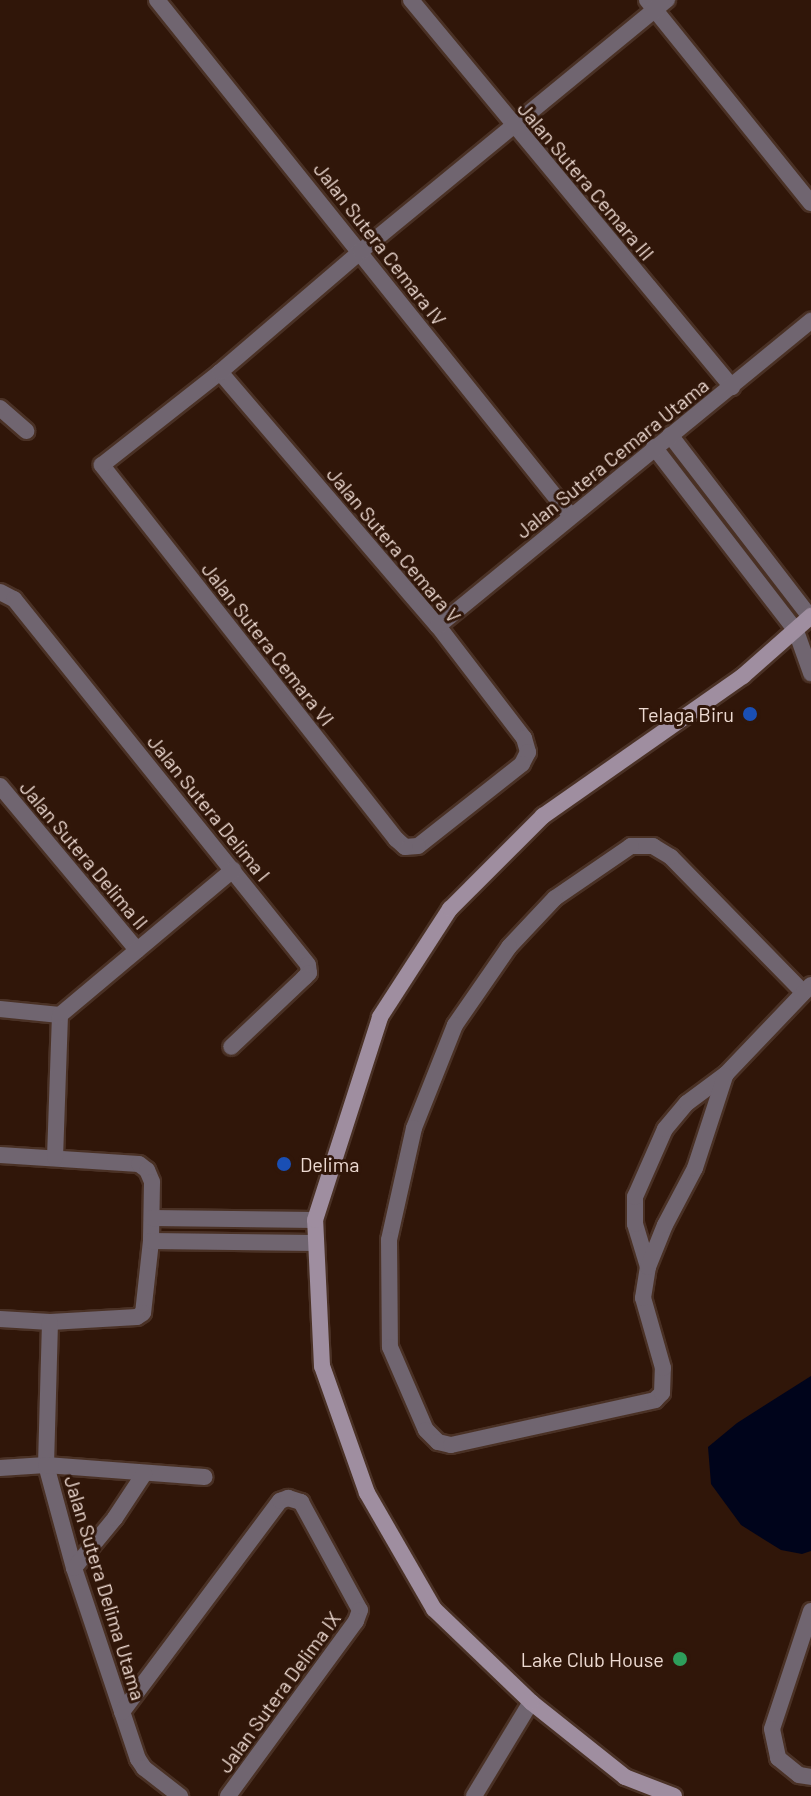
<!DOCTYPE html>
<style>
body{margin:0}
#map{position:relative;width:811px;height:1796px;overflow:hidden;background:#301609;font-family:Barlow,sans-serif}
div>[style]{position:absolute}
.water>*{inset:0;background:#00041b}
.roads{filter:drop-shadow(2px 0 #4a3125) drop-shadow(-2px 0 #4a3125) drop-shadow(0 2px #4a3125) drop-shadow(0 -2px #4a3125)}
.street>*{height:16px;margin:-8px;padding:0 8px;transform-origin:8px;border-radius:8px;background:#706570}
.secondary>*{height:16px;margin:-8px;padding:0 8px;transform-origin:8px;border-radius:8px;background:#9f8ea0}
.dots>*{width:22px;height:22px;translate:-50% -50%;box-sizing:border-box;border:4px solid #301609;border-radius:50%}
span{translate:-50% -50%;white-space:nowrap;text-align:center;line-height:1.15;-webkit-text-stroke:6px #301609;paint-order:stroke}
.street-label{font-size:20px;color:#eddad2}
.poi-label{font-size:20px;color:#eddad2}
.right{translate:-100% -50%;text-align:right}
.left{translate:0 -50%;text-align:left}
</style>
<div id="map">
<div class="water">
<div style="clip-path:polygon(811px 1376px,811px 1551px,802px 1554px,781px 1550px,741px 1525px,711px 1484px,708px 1447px,737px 1423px)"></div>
</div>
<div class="roads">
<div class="street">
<div style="left:157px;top:0;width:660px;rotate:51.27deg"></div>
<div style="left:411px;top:0;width:503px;rotate:50.33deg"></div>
<div style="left:647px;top:0;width:261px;rotate:51.1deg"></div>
<div style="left:220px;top:372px;width:335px;rotate:49.4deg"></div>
<div style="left:438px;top:626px;width:141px;rotate:52.5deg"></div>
<div style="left:524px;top:738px;width:15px;rotate:74deg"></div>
<div style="left:528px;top:752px;width:13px;rotate:117deg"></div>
<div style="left:522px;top:764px;width:132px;rotate:141.7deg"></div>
<div style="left:418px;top:846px;width:13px;rotate:176deg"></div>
<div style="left:405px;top:847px;width:12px;rotate:-138deg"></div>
<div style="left:396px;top:839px;width:476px;rotate:-128.2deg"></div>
<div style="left:102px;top:465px;width:150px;rotate:-38.2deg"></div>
<div style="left:220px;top:372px;width:186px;rotate:-40.6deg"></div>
<div style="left:361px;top:251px;width:396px;rotate:-39.4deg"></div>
<div style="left:0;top:408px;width:35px;rotate:41deg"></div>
<div style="left:670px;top:435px;width:231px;rotate:52.4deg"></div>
<div style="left:654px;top:447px;width:232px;rotate:52.3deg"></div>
<div style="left:796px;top:631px;width:45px;rotate:70.3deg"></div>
<div style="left:0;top:592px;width:16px;rotate:27deg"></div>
<div style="left:14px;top:599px;width:469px;rotate:51.2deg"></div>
<div style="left:308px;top:965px;width:8px;rotate:83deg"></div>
<div style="left:309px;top:973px;width:7px;rotate:135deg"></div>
<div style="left:304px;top:978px;width:100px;rotate:136.6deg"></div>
<div style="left:438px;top:626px;width:482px;rotate:-39.3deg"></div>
<div style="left:0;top:786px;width:214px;rotate:50.1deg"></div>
<div style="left:803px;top:992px;width:189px;rotate:-134.4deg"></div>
<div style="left:671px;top:857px;width:21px;rotate:-149deg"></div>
<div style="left:653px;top:846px;width:22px;rotate:180deg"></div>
<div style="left:631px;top:846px;width:92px;rotate:145.6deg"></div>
<div style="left:555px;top:898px;width:67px;rotate:133.2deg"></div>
<div style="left:509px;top:947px;width:95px;rotate:124.7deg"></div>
<div style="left:455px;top:1025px;width:111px;rotate:111.7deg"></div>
<div style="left:414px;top:1128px;width:115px;rotate:102.6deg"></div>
<div style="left:389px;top:1240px;width:107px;rotate:89.5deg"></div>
<div style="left:390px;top:1347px;width:90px;rotate:66.6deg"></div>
<div style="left:426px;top:1430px;width:17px;rotate:45deg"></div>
<div style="left:438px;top:1442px;width:13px;rotate:13deg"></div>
<div style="left:451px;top:1445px;width:209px;rotate:-12.4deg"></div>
<div style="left:655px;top:1400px;width:10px;rotate:-45deg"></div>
<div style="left:662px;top:1393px;width:25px;rotate:-88deg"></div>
<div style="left:663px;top:1368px;width:73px;rotate:-105.9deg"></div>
<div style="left:643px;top:1298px;width:31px;rotate:-81deg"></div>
<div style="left:648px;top:1267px;width:45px;rotate:-106.8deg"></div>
<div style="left:635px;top:1224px;width:27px;rotate:-90deg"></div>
<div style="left:635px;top:1197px;width:74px;rotate:-66.2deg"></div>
<div style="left:665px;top:1129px;width:34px;rotate:-50deg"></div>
<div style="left:687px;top:1103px;width:49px;rotate:-36.6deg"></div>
<div style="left:726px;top:1074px;width:123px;rotate:-46.3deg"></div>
<div style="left:0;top:1009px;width:60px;rotate:5.7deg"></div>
<div style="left:0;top:1155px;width:139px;rotate:3.7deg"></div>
<div style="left:139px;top:1164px;width:10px;rotate:37deg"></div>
<div style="left:147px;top:1170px;width:13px;rotate:67deg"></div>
<div style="left:152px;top:1182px;width:59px;rotate:91deg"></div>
<div style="left:151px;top:1241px;width:72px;rotate:96.3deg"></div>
<div style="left:143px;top:1313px;width:7px;rotate:146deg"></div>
<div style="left:137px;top:1317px;width:87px;rotate:176.7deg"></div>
<div style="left:50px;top:1322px;width:50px;rotate:-176.6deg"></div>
<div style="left:55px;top:1158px;width:143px;rotate:-88deg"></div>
<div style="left:60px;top:1015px;width:226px;rotate:-40deg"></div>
<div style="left:152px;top:1218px;width:163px;rotate:0.7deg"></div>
<div style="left:151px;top:1241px;width:164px;rotate:0.7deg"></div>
<div style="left:648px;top:1267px;width:45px;rotate:-68deg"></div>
<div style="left:665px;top:1225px;width:64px;rotate:-62.2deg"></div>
<div style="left:695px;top:1168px;width:97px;rotate:-71.9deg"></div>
<div style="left:50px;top:1322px;width:143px;rotate:91.6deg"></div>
<div style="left:46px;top:1465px;width:107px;rotate:74.8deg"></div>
<div style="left:74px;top:1568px;width:201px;rotate:71.5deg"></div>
<div style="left:138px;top:1759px;width:11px;rotate:56deg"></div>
<div style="left:144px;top:1768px;width:46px;rotate:37.9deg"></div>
<div style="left:0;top:1468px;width:46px;rotate:-3.7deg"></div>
<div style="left:46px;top:1465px;width:159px;rotate:4.3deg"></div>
<div style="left:74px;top:1568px;width:65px;rotate:-50.6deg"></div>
<div style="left:115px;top:1518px;width:53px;rotate:-56.6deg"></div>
<div style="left:811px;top:1611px;width:124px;rotate:108.3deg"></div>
<div style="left:772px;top:1729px;width:30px;rotate:78deg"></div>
<div style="left:778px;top:1758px;width:27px;rotate:39deg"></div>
<div style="left:799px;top:1775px;width:12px;rotate:9deg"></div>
<div style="left:122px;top:1712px;width:264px;rotate:-53.2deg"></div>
<div style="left:280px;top:1501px;width:9px;rotate:-21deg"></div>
<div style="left:288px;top:1498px;width:14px;rotate:17deg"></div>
<div style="left:301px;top:1502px;width:123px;rotate:61.4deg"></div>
<div style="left:360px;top:1610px;width:12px;rotate:110deg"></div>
<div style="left:356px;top:1621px;width:217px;rotate:126.2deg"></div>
<div style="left:474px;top:1796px;width:110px;rotate:-58.8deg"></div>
</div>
<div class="secondary">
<div style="left:674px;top:1796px;width:53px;rotate:-158.8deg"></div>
<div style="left:625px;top:1777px;width:120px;rotate:-141.4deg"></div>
<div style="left:531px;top:1702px;width:134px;rotate:-136.2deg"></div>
<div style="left:434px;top:1609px;width:134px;rotate:-120deg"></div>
<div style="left:367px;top:1493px;width:135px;rotate:-109.5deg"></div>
<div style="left:322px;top:1366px;width:146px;rotate:-92.7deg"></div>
<div style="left:315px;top:1220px;width:213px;rotate:-72.2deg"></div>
<div style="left:380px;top:1017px;width:129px;rotate:-57.1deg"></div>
<div style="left:450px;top:909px;width:132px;rotate:-45deg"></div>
<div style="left:543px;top:816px;width:244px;rotate:-35deg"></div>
<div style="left:743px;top:676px;width:91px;rotate:-41.4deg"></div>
</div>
</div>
<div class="dots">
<div style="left:750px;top:714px;background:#1a4fb4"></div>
<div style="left:284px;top:1164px;background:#1a4fb4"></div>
<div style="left:680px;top:1659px;background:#2e9e5b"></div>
</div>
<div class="street-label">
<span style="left:586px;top:181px;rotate:50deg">Jalan Sutera Cemara III</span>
<span style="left:380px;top:244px;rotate:52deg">Jalan Sutera Cemara IV</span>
<span style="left:612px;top:458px;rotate:-39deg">Jalan Sutera Cemara Utama</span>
<span style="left:394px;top:545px;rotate:50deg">Jalan Sutera Cemara V</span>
<span style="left:268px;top:644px;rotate:52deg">Jalan Sutera Cemara VI</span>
<span style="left:209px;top:808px;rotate:51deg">Jalan Sutera Delima I</span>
<span style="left:84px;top:855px;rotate:50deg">Jalan Sutera Delima II</span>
<span style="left:105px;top:1588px;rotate:73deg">Jalan Sutera Delima Utama</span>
<span style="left:279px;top:1692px;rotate:-54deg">Jalan Sutera Delima IX</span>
</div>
<div class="poi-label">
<span class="right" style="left:734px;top:714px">Telaga Biru</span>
<span class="left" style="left:300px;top:1164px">Delima</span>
<span class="right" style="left:664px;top:1659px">Lake Club House</span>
</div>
</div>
